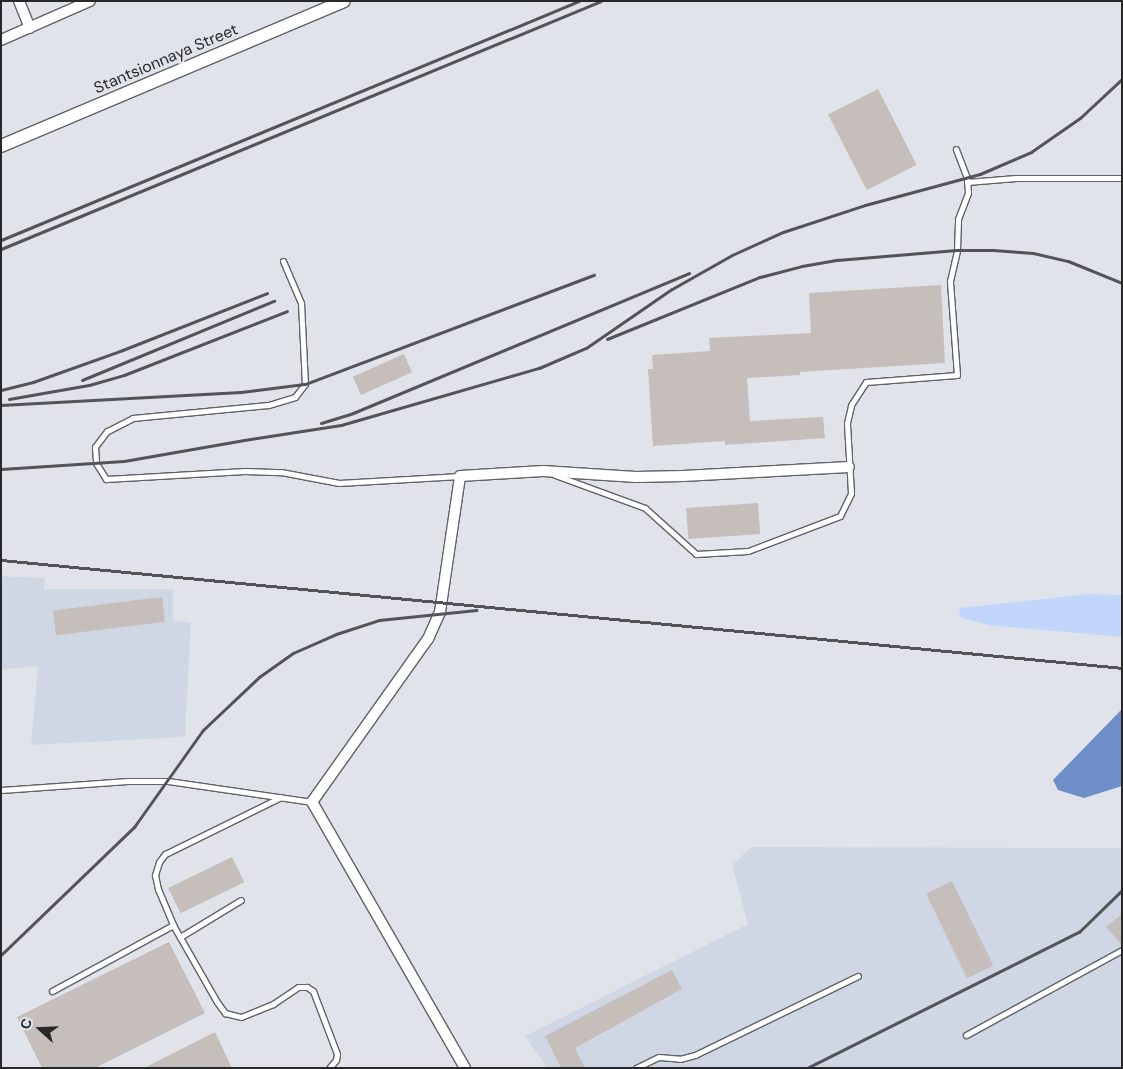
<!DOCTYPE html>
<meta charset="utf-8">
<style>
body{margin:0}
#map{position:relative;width:1123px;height:1069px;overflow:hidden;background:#e0e4ea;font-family:"DM Sans",sans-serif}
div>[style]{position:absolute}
.built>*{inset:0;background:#d0d7e4}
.green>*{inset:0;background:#c2d5fa}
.water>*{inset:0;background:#6e8eca}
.building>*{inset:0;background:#c5beba;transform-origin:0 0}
.roads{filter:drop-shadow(1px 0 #5f6267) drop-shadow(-1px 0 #5f6267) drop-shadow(0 1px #5f6267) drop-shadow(0 -1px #5f6267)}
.service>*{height:5px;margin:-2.5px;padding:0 2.5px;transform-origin:2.5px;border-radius:2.5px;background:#fff}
.minor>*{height:10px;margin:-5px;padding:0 5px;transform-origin:5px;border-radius:5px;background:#fff}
.tertiary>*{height:12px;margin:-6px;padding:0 6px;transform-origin:6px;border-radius:6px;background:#fff}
.rail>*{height:3px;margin:-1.5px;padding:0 1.5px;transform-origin:1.5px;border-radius:1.5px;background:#525457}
span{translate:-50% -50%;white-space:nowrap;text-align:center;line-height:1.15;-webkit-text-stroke:4.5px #e0e4ea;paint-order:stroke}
.street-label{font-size:16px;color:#26282a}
.frame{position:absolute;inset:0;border:2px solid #26282a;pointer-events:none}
.north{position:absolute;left:15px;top:1004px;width:50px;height:50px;-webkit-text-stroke:4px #e0e4ea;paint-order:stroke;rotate:290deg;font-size:14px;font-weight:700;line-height:20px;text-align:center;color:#26282a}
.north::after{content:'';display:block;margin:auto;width:18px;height:22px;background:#26282a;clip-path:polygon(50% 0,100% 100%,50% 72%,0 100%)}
</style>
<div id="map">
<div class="built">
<div style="clip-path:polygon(1px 576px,45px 578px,44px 589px,173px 589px,173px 621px,191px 622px,185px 737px,31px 745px,38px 666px,1px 670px)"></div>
<div style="clip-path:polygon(751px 847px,1122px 848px,1122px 1068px,547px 1068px,525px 1036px,748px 924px,732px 865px)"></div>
</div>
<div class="green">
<div style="clip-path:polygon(1089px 594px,1122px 595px,1122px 637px,988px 625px,959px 617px,960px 608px)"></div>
</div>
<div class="water">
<div style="clip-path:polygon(1122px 709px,1122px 786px,1084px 798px,1058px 790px,1053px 780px)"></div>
</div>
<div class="building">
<div style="left:878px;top:89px;width:85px;height:56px;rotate:63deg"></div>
<div style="clip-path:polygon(941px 285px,945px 363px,800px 372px,800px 375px,747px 378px,750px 421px,823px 417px,825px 438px,725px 445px,725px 441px,653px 446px,648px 369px,653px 369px,652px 355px,710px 351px,709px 338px,811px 333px,809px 293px)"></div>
<div style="left:404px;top:354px;width:20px;height:56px;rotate:66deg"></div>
<div style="left:758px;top:503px;width:31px;height:72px;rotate:86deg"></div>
<div style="left:162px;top:597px;width:25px;height:110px;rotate:83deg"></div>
<div style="left:232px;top:857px;width:28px;height:71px;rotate:64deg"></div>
<div style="left:952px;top:881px;width:94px;height:29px;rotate:64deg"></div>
<div style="clip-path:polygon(1122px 914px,1122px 945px,1106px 927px)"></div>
<div style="clip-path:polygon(169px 942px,205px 1013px,95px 1068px,42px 1068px,17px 1017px)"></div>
<div style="clip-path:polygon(672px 970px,682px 989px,575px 1048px,585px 1068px,561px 1068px,545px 1036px)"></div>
<div style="clip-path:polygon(215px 1032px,232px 1068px,144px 1068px)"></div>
</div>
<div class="roads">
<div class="service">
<div style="left:967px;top:182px;width:49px;rotate:-4.7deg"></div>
<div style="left:1016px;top:178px;width:106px"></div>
<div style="left:283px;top:261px;width:46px;rotate:66.8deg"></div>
<div style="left:301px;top:303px;width:81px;rotate:87.2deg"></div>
<div style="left:305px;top:384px;width:16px;rotate:128deg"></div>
<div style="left:295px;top:397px;width:28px;rotate:163deg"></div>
<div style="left:268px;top:405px;width:136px;rotate:174.5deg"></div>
<div style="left:133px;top:418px;width:29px;rotate:153deg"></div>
<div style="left:107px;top:431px;width:20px;rotate:127deg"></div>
<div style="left:95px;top:447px;width:16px;rotate:86deg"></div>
<div style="left:96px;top:463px;width:19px;rotate:58deg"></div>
<div style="left:106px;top:479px;width:139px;rotate:-3.3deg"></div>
<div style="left:245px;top:471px;width:36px;rotate:2deg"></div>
<div style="left:281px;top:472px;width:59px;rotate:10.7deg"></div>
<div style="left:339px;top:483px;width:121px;rotate:-3.3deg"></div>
<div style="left:555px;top:475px;width:96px;rotate:20.1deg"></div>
<div style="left:645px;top:508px;width:69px;rotate:42deg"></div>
<div style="left:696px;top:554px;width:52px;rotate:-3.3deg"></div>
<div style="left:748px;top:551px;width:98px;rotate:-20.8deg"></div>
<div style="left:840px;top:516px;width:25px;rotate:-64deg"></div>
<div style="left:851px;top:493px;width:70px;rotate:-93.3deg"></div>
<div style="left:847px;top:423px;width:18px;rotate:-77deg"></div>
<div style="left:851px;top:405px;width:27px;rotate:-57deg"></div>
<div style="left:866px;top:382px;width:91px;rotate:-4.4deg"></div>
<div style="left:957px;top:375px;width:94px;rotate:-94.3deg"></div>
<div style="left:950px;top:281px;width:32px;rotate:-77deg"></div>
<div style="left:957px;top:250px;width:31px;rotate:-88deg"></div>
<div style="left:958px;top:219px;width:28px;rotate:-69deg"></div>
<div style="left:968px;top:193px;width:15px;rotate:-94deg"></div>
<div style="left:967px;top:178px;width:31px;rotate:-111deg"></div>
<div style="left:1px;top:790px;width:127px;rotate:-4.1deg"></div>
<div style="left:128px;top:781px;width:40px"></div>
<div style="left:168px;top:781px;width:146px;rotate:8.3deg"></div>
<div style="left:281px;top:797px;width:129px;rotate:153.8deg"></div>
<div style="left:165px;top:854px;width:10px;rotate:127deg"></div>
<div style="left:159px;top:862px;width:14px;rotate:107deg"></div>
<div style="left:155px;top:875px;width:14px;rotate:78deg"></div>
<div style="left:158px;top:889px;width:39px;rotate:67deg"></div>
<div style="left:173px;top:925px;width:89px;rotate:60.3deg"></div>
<div style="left:217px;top:1002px;width:14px;rotate:54deg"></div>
<div style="left:225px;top:1013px;width:16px;rotate:14deg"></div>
<div style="left:241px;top:1017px;width:35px;rotate:-22deg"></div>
<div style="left:273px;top:1004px;width:30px;rotate:-34deg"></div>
<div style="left:298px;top:987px;width:9px"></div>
<div style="left:307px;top:987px;width:7px;rotate:34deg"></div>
<div style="left:313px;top:991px;width:67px;rotate:69.1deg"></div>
<div style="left:337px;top:1054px;width:6px;rotate:99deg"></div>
<div style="left:336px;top:1060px;width:11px;rotate:131deg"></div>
<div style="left:180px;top:937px;width:71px;rotate:-31.2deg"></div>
<div style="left:52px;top:991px;width:138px;rotate:-28.6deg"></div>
<div style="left:966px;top:1035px;width:178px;rotate:-28.6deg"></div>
<div style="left:636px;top:1068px;width:25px;rotate:-26deg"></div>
<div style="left:659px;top:1057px;width:21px;rotate:5deg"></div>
<div style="left:680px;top:1059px;width:16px;rotate:-15deg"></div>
<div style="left:695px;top:1055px;width:181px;rotate:-25.9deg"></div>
</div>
<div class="minor">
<div style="left:19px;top:1px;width:29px;rotate:68deg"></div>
<div style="left:1px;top:40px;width:97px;rotate:-23.7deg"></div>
<div style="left:465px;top:1068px;width:307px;rotate:-119.9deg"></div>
<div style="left:312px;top:802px;width:200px;rotate:-54.6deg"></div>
<div style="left:428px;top:639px;width:30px;rotate:-66deg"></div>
<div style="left:440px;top:612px;width:137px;rotate:-81.6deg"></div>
<div style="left:460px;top:476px;width:83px;rotate:-3.4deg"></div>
<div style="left:543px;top:471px;width:93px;rotate:3.7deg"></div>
<div style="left:636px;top:477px;width:47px;rotate:-1.2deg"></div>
<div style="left:683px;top:476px;width:166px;rotate:-3.1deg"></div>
</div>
<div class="tertiary">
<div style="left:1px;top:146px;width:372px;rotate:-22.9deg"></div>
</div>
</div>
<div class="rail">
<div style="left:1px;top:240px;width:625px;rotate:-22.46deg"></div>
<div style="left:1px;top:249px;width:649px;rotate:-22.46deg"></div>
<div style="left:607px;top:339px;width:165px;rotate:-22.1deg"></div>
<div style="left:760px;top:277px;width:43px;rotate:-14.7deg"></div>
<div style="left:802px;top:266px;width:36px;rotate:-10deg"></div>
<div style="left:837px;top:260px;width:120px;rotate:-4.8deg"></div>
<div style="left:957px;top:250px;width:36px"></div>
<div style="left:993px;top:250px;width:40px;rotate:4.3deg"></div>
<div style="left:1033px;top:253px;width:36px;rotate:13deg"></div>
<div style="left:1068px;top:261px;width:58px;rotate:22.2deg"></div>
<div style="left:82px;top:380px;width:208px;rotate:-22.4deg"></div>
<div style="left:1px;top:390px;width:33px;rotate:-14deg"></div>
<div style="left:33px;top:382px;width:92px;rotate:-19.6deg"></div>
<div style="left:120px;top:351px;width:158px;rotate:-21.5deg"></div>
<div style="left:9px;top:399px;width:81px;rotate:-9.9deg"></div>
<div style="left:89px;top:385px;width:36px;rotate:-16deg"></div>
<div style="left:124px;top:375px;width:175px;rotate:-21.4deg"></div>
<div style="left:1px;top:405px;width:240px;rotate:-3.1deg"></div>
<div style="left:241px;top:392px;width:64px;rotate:-7.1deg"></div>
<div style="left:305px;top:384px;width:309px;rotate:-20.7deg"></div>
<div style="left:321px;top:423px;width:34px;rotate:-17deg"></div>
<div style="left:353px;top:413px;width:364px;rotate:-22.6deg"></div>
<div style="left:1px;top:469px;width:123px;rotate:-3.7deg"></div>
<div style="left:124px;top:461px;width:122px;rotate:-9.9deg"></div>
<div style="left:244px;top:440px;width:98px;rotate:-8.8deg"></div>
<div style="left:341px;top:425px;width:206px;rotate:-16.1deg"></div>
<div style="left:539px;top:368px;width:51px;rotate:-23.1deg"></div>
<div style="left:586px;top:348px;width:104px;rotate:-34.5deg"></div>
<div style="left:672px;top:289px;width:69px;rotate:-29.5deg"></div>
<div style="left:732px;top:255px;width:56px;rotate:-24.3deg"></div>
<div style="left:783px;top:232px;width:86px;rotate:-18.2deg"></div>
<div style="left:865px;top:205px;width:119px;rotate:-15.1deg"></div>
<div style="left:980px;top:174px;width:56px;rotate:-23.3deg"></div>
<div style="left:1031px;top:152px;width:60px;rotate:-34.8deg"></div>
<div style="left:1080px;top:118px;width:57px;rotate:-42.9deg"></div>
<div style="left:1px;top:560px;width:1126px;rotate:5.5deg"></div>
<div style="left:1px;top:955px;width:185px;rotate:-43.9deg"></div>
<div style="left:134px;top:827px;width:119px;rotate:-54.6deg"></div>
<div style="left:203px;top:730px;width:77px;rotate:-43.4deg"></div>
<div style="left:259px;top:677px;width:42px;rotate:-35.2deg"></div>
<div style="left:293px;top:653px;width:47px;rotate:-23.8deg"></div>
<div style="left:336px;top:634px;width:45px;rotate:-18deg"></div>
<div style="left:379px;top:620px;width:98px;rotate:-5.9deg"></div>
<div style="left:807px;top:1068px;width:304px;rotate:-26.6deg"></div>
<div style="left:1079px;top:932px;width:60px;rotate:-44.3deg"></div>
</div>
<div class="street-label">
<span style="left:166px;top:59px;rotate:-23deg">Stantsionnaya Street</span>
</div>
<div class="frame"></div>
<div class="north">С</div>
</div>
